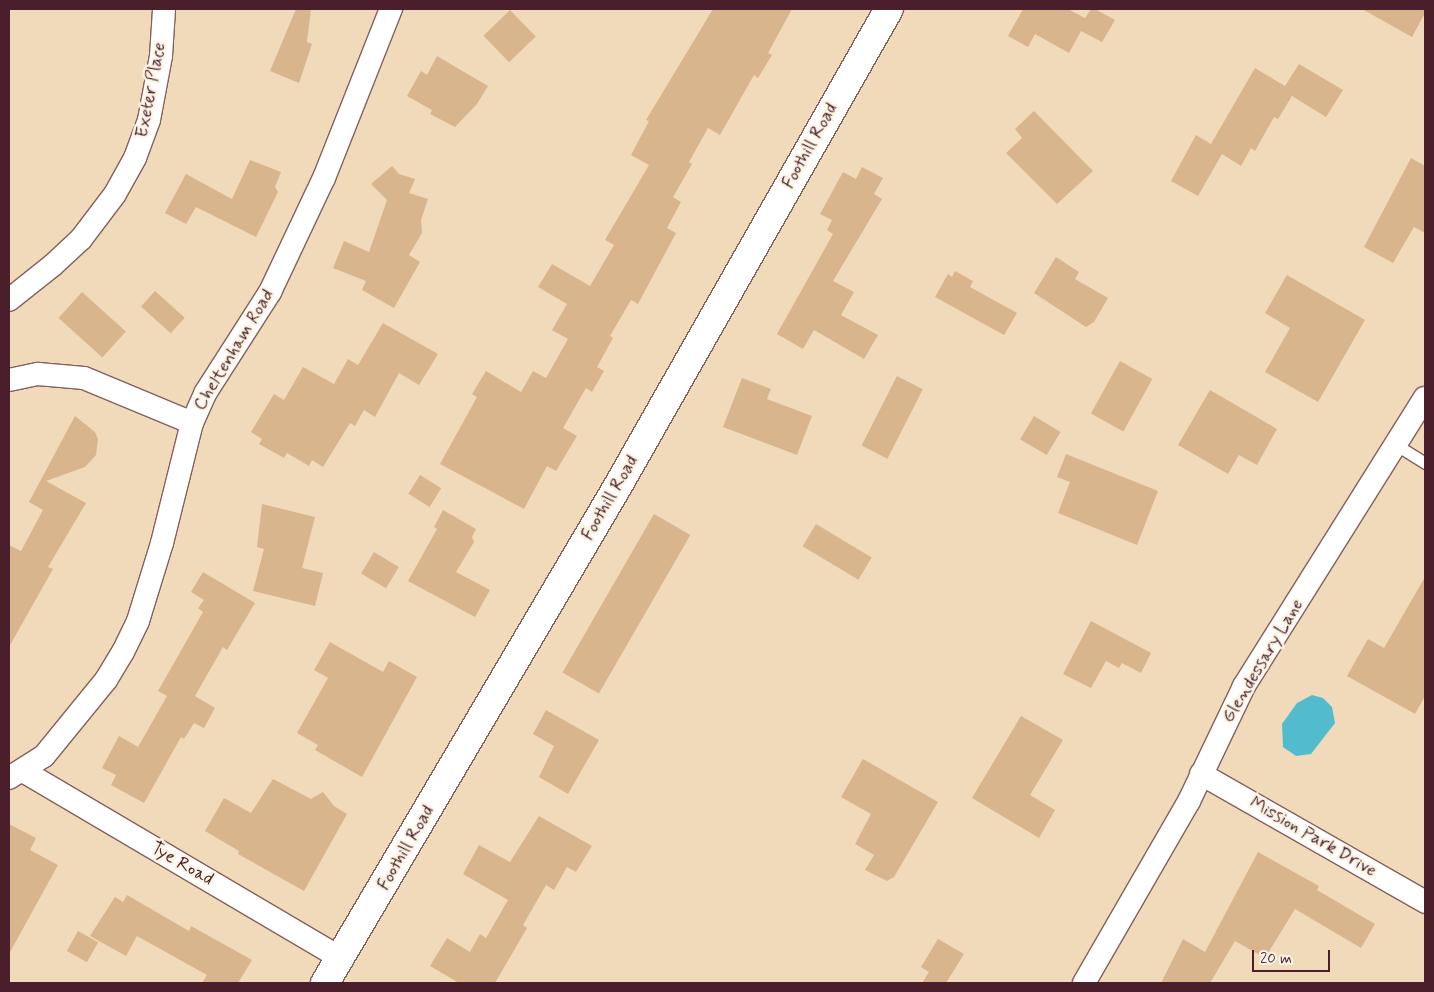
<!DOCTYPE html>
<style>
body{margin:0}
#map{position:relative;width:1434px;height:992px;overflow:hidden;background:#f1daba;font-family:Mynerve,sans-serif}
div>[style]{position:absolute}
.water>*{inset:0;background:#52bcce}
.building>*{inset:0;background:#d9b58d;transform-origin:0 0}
.roads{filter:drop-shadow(1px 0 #84605d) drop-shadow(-1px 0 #84605d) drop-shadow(0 1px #84605d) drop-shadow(0 -1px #84605d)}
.lane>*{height:11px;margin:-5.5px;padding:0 5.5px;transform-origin:5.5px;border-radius:5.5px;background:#fff}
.street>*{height:22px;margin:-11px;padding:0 11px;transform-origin:11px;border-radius:11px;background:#fff}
.secondary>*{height:28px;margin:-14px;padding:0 14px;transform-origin:14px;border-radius:14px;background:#fff}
span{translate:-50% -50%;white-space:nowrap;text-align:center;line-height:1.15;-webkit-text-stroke:5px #fcf5e5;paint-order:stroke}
.street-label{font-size:18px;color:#4a1f2b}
.frame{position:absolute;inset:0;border:10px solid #4a1f2b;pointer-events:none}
.scale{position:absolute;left:1252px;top:950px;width:78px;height:22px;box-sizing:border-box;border:2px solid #4a1f2b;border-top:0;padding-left:6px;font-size:15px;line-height:18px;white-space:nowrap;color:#4a1f2b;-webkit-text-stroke:4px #fcf5e5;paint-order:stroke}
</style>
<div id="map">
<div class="water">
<div style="clip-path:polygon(1312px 695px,1323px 698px,1332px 707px,1335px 723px,1311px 754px,1296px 756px,1283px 747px,1282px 724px,1297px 703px)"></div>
</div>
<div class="building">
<div style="clip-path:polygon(296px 9px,311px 9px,307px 42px,312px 44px,299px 83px,270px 71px)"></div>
<div style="clip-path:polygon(713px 9px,792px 9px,768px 53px,772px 55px,758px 78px,754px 75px,720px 135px,708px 128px,689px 162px,692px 164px,673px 197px,681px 202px,667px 228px,676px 233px,638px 304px,631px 300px,610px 336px,613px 338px,597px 367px,604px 371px,592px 392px,586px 388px,563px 428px,577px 436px,556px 471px,547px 466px,524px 509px,440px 464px,477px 397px,472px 394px,486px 371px,521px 392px,533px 371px,546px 378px,568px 339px,552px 330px,567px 304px,538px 287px,552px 264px,590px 286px,614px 245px,605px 240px,649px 165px,631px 155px,649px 121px,646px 120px)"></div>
<div style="clip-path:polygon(1023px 9px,1068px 9px,1085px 18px,1091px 9px,1095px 9px,1115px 20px,1102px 42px,1081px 31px,1069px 53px,1035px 34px,1028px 47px,1008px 36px)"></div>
<div style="clip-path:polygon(1362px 9px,1425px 9px,1425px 13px,1412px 37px)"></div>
<div style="left:510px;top:10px;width:37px;height:37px;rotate:46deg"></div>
<div style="clip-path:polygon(437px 56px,488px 86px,477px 104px,455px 127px,430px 114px,432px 110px,407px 96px,421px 71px,427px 75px)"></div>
<div style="clip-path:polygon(1299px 64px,1343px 90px,1326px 117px,1292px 96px,1278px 119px,1274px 117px,1255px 151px,1251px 148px,1241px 166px,1222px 154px,1198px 196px,1171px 181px,1196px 135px,1211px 144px,1255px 68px,1285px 86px)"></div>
<div style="clip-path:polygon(1034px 111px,1093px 171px,1057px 204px,1006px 153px,1022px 138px,1015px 129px)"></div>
<div style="clip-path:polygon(1411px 158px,1425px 166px,1425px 233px,1414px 227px,1393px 263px,1364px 247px)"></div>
<div style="clip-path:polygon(250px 160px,281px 172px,275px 187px,278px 192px,256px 237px,196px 207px,186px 224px,165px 213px,186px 174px,232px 199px)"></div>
<div style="clip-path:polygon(392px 166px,399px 174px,415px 179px,409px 193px,428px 199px,421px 220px,422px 233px,409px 255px,420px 262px,394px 308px,362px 290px,366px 281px,333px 268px,344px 241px,369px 252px,387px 200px,371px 184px)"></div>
<div style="clip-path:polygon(862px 167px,883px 178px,874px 194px,882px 199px,833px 281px,854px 292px,841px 315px,878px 335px,864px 359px,814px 330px,803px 349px,777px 334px,833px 234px,827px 230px,832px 220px,820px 214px,843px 172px,856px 179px)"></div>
<div style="clip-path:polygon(1056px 257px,1079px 272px,1075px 279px,1108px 298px,1094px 322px,1086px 327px,1034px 293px)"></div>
<div style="clip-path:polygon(955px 271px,973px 281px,970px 287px,1017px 313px,1004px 335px,935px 297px,948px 274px,952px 277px)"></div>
<div style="clip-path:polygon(1287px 275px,1365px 320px,1318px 402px,1265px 372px,1290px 328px,1265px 313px)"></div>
<div style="left:155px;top:291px;width:40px;height:21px;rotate:42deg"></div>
<div style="left:82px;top:292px;width:59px;height:35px;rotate:42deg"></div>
<div style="clip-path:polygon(383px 323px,438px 354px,419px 385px,399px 373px,375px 417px,364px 410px,355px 426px,350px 423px,323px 467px,312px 460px,309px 466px,287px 453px,284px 458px,259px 444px,262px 439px,251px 432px,274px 394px,284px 400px,303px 367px,334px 384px,348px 359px,358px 365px)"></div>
<div style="left:1120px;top:361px;width:37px;height:60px;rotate:29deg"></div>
<div style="left:897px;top:376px;width:29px;height:78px;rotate:27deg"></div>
<div style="clip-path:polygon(742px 378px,771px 389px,767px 399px,812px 416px,797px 455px,723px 427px)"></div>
<div style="clip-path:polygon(1210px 390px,1277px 429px,1257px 465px,1239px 455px,1228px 474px,1178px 445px)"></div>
<div style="clip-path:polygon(75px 416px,95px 432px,98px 439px,96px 455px,85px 467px,46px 481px,86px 503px,48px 567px,53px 569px,9px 647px,9px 545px,21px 551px,43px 510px,29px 502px)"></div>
<div style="left:1034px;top:416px;width:31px;height:27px;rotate:31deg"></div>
<div style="clip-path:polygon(1066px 454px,1158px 491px,1137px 545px,1058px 513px,1070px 482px,1057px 477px)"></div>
<div style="left:420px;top:475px;width:25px;height:22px;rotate:32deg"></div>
<div style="clip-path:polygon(262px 504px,315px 517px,302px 568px,323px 573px,315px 606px,253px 591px,264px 549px,257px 547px)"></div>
<div style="clip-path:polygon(443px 510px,476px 529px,472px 537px,474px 542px,456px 572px,490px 590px,475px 617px,408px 581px,437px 529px,434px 527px)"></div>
<div style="left:654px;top:514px;width:42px;height:183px;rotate:30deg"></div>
<div style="left:816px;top:524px;width:65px;height:26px;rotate:31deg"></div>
<div style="left:374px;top:552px;width:29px;height:25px;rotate:31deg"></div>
<div style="clip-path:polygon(203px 572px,255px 603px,227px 650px,223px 647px,195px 696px,215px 708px,204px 728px,194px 723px,184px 739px,181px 737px,144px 803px,111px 785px,116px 775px,102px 768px,119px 736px,138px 747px,167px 696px,158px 691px,203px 612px,198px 608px,204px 600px,191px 592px)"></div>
<div style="clip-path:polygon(1425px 577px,1425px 696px,1415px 714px,1347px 676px,1368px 639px,1384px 648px)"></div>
<div style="clip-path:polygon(1091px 621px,1151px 653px,1141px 673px,1122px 663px,1119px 668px,1106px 661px,1091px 688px,1063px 674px)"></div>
<div style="clip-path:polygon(330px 642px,383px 672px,389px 661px,417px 677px,362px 777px,315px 750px,318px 745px,297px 733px,328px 678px,314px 670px)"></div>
<div style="clip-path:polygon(546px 710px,599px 740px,568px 794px,539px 777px,554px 746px,533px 734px)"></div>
<div style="clip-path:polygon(1021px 716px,1063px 740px,1030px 795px,1055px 810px,1039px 838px,972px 798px)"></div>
<div style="clip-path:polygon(863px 759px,938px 802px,894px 877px,887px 881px,865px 870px,874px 855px,855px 844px,871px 814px,841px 797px)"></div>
<div style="clip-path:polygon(273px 779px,311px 799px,323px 792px,334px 806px,347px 814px,304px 891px,238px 854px,239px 851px,205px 831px,224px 798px,251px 813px)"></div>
<div style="clip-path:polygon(539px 816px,592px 846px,576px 872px,567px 867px,554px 890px,546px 885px,523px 925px,527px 928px,495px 983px,459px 983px,430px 966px,447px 938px,470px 952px,480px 934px,486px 938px,508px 900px,463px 874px,479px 845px,510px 862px)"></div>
<div style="clip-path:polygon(9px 824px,36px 838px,30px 850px,58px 865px,9px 954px)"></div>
<div style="clip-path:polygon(1258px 852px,1319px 886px,1317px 890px,1375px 924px,1361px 948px,1295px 909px,1265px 958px,1235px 941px,1210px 983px,1161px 983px,1183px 939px,1205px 952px)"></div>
<div style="clip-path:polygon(127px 895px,189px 931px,191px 926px,252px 960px,238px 983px,202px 983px,207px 975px,137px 936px,126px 956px,90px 936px,115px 897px,123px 902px)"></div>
<div style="left:78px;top:931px;width:23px;height:23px;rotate:29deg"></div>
<div style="clip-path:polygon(938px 939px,964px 954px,946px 983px,922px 983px,929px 972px,921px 967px)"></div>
</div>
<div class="roads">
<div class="lane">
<div style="left:1398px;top:446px;width:32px;rotate:32deg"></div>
</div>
<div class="street">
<div style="left:9px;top:300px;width:56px;rotate:-38.5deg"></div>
<div style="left:53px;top:265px;width:38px;rotate:-43deg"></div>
<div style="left:81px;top:239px;width:56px;rotate:-52.9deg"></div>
<div style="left:115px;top:194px;width:41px;rotate:-60.9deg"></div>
<div style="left:135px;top:158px;width:40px;rotate:-69.8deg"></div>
<div style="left:149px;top:120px;width:65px;rotate:-79.4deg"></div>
<div style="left:161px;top:56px;width:47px;rotate:-86.3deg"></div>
<div style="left:9px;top:380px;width:30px;rotate:-12deg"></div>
<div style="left:38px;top:374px;width:46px;rotate:5deg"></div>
<div style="left:84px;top:378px;width:117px;rotate:22.6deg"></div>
<div style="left:23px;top:771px;width:369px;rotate:30.5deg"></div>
<div style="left:1201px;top:774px;width:258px;rotate:29.7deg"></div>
<div style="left:9px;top:778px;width:41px;rotate:-32.2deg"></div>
<div style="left:44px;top:756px;width:98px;rotate:-50.8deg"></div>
<div style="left:106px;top:680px;width:33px;rotate:-59deg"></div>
<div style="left:123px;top:652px;width:34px;rotate:-64deg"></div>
<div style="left:138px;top:621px;width:82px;rotate:-72.9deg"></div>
<div style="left:162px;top:543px;width:124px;rotate:-76deg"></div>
<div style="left:192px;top:423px;width:34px;rotate:-66deg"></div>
<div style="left:206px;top:392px;width:119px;rotate:-57.4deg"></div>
<div style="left:270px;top:292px;width:126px;rotate:-64.7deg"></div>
<div style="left:324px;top:178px;width:182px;rotate:-68.4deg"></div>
<div style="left:1084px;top:983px;width:210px;rotate:-60deg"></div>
<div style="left:1189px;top:801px;width:127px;rotate:-64.4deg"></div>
<div style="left:1244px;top:686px;width:340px;rotate:-57.9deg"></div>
</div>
<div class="secondary">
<div style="left:325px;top:983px;width:579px;rotate:-59.49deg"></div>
<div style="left:619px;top:484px;width:546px;rotate:-60.39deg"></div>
</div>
</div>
<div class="street-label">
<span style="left:151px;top:90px;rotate:-79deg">Exeter Place</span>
<span style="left:810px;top:146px;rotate:-61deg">Foothill Road</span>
<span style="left:234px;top:350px;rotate:-59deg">Cheltenham Road</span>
<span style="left:610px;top:498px;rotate:-60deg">Foothill Road</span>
<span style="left:1263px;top:661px;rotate:-59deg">Glendessary Lane</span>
<span style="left:1313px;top:837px;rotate:30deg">Mission Park Drive</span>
<span style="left:406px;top:848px;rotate:-60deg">Foothill Road</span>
<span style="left:182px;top:864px;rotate:30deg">Tye Road</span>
</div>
<div class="frame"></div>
<div class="scale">20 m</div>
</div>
